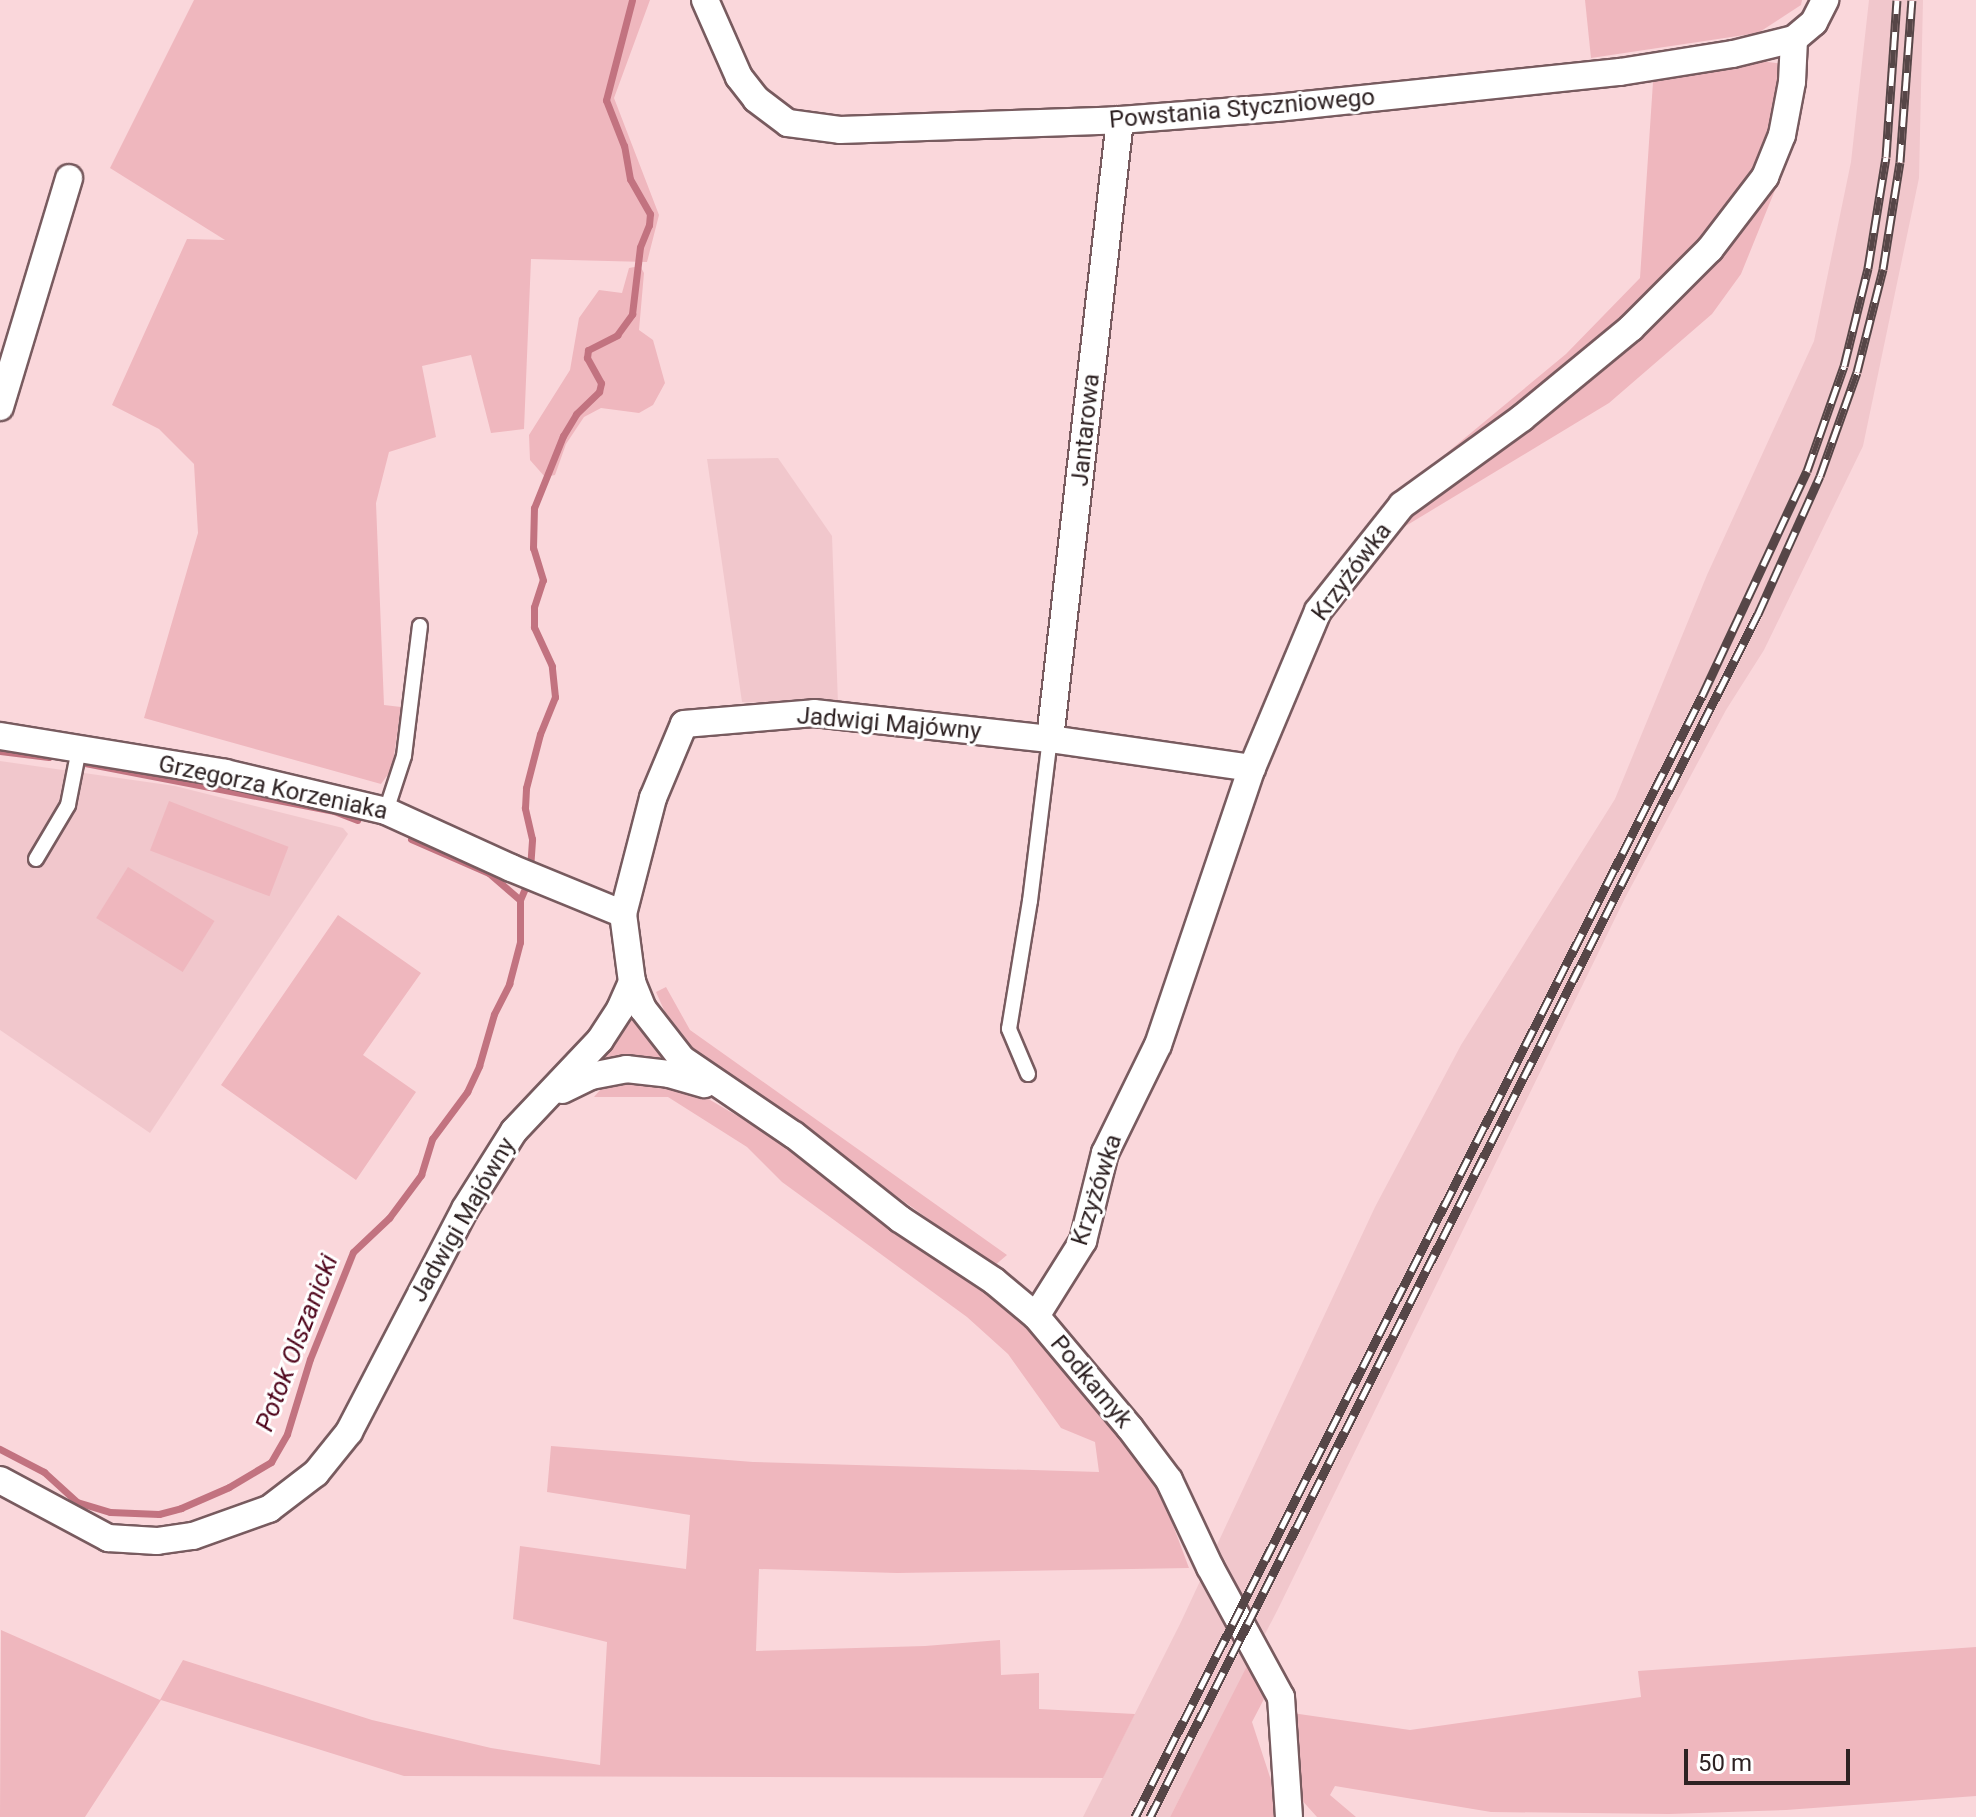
<!DOCTYPE html>
<meta charset="utf-8">
<style>
body{margin:0}
#map{position:relative;width:1976px;height:1817px;overflow:hidden;background:#fad7db;font-family:Roboto,sans-serif}
div>[style]{position:absolute}
.built>*{inset:0;background:#f1c7cc}
.green>*{inset:0;background:#efb7be;transform-origin:0 0}
.stream>*{height:7px;margin:-3.5px;padding:0 3.5px;transform-origin:3.5px;border-radius:3.5px;background:#c27380}
.roads{filter:drop-shadow(2px 0 #785b5f) drop-shadow(-2px 0 #785b5f) drop-shadow(0 2px #785b5f) drop-shadow(0 -2px #785b5f)}
.lane>*{height:14px;margin:-7px;padding:0 7px;transform-origin:7px;border-radius:7px;background:#fff}
.street>*{height:26px;margin:-13px;padding:0 13px;transform-origin:13px;border-radius:13px;background:#fff}
.rail>*{height:9px;margin-top:-4.5px;transform-origin:0;background:repeating-linear-gradient(90deg,#fff 0 18px,#564647 0 36px);box-sizing:border-box;border-block:2px solid #564647}
span{translate:-50% -50%;white-space:nowrap;text-align:center;line-height:1.15;-webkit-text-stroke:6px #fff;paint-order:stroke}
.street-label{font-size:24px;color:#2e2223}
.water-label{font-size:26px;color:#51081e;font-style:italic}
.scale{position:absolute;left:1684px;top:1749px;width:166px;height:36px;box-sizing:border-box;border:4px solid #2e2223;border-top:0;padding-left:10px;font-size:24px;line-height:28px;white-space:nowrap;color:#2e2223;-webkit-text-stroke:6px #fff;paint-order:stroke}
</style>
<div id="map">
<div class="built">
<div style="clip-path:polygon(1869px 0,1923px 0,1919px 178px,1863px 446px,1764px 650px,1726px 710px,1625px 898px,1278px 1609px,1170px 1817px,1083px 1817px,1180px 1624px,1375px 1207px,1461px 1045px,1615px 799px,1707px 575px,1814px 341px,1851px 162px)"></div>
<div style="clip-path:polygon(778px 458px,832px 536px,838px 704px,742px 702px,707px 459px)"></div>
<div style="clip-path:polygon(0 761px,175px 786px,343px 828px,348px 834px,150px 1133px,0 1030px)"></div>
</div>
<div class="green">
<div style="clip-path:polygon(194px 0,650px 0,614px 98px,659px 215px,647px 262px,531px 259px,524px 429px,491px 433px,471px 355px,422px 366px,436px 437px,389px 452px,376px 503px,384px 705px,401px 707px,392px 769px,381px 784px,144px 718px,198px 533px,194px 464px,159px 429px,112px 405px,187px 239px,225px 240px,110px 168px)"></div>
<div style="clip-path:polygon(1585px 0,1802px 0,1801px 5px,1758px 33px,1591px 58px)"></div>
<div style="clip-path:polygon(1760px 61px,1785px 64px,1788px 71px,1757px 180px,1636px 318px,1396px 507px,1390px 500px,1566px 354px,1640px 278px,1653px 82px)"></div>
<div style="clip-path:polygon(1784px 152px,1790px 153px,1741px 274px,1712px 314px,1609px 403px,1394px 533px,1411px 505px,1595px 369px)"></div>
<div style="clip-path:polygon(640px 266px,644px 273px,639px 330px,653px 340px,665px 383px,653px 405px,639px 413px,601px 408px,584px 417px,566px 444px,555px 475px,545px 477px,530px 460px,529px 435px,570px 370px,579px 318px,599px 290px,622px 293px,629px 268px)"></div>
<div style="left:169px;top:801px;width:128px;height:53px;rotate:21deg"></div>
<div style="left:128px;top:867px;width:102px;height:60px;rotate:32deg"></div>
<div style="clip-path:polygon(338px 915px,421px 973px,363px 1055px,416px 1092px,356px 1180px,221px 1085px)"></div>
<div style="clip-path:polygon(666px 987px,690px 1030px,1007px 1255px,994px 1266px,694px 1051px,672px 1028px,656px 992px)"></div>
<div style="clip-path:polygon(630px 1011px,686px 1066px,579px 1074px)"></div>
<div style="clip-path:polygon(676px 1080px,789px 1146px,888px 1224px,1029px 1324px,1126px 1434px,1164px 1501px,1189px 1568px,897px 1573px,759px 1569px,756px 1651px,925px 1646px,1000px 1640px,1001px 1675px,1039px 1673px,1039px 1709px,1135px 1714px,1103px 1778px,404px 1776px,161px 1700px,85px 1817px,0 1817px,1px 1630px,160px 1700px,183px 1660px,372px 1720px,491px 1748px,600px 1765px,607px 1642px,513px 1619px,520px 1546px,686px 1569px,690px 1515px,547px 1492px,551px 1446px,753px 1462px,1099px 1472px,1095px 1442px,1061px 1428px,1008px 1354px,967px 1317px,782px 1182px,747px 1147px,668px 1097px,594px 1097px,606px 1083px)"></div>
<div style="clip-path:polygon(1976px 1647px,1976px 1796px,1786px 1810px,1669px 1814px,1491px 1812px,1335px 1786px,1330px 1795px,1356px 1817px,1317px 1817px,1290px 1787px,1292px 1713px,1410px 1730px,1641px 1697px,1638px 1671px)"></div>
<div style="clip-path:polygon(1248px 1664px,1264px 1699px,1252px 1722px,1283px 1817px,1170px 1817px)"></div>
</div>
<div class="stream">
<div style="left:0;top:751px;width:49px;rotate:7deg"></div>
<div style="left:85px;top:763px;width:254px;rotate:10.9deg"></div>
<div style="left:334px;top:811px;width:25px;rotate:21deg"></div>
<div style="left:411px;top:839px;width:85px;rotate:23.6deg"></div>
<div style="left:489px;top:873px;width:41px;rotate:41.1deg"></div>
<div style="left:530px;top:869px;width:30px;rotate:-86deg"></div>
<div style="left:532px;top:839px;width:32px;rotate:-103deg"></div>
<div style="left:525px;top:808px;width:20px;rotate:-87deg"></div>
<div style="left:526px;top:788px;width:56px;rotate:-75.5deg"></div>
<div style="left:540px;top:734px;width:40px;rotate:-68deg"></div>
<div style="left:555px;top:697px;width:31px;rotate:-96deg"></div>
<div style="left:552px;top:666px;width:43px;rotate:-114.8deg"></div>
<div style="left:534px;top:627px;width:20px;rotate:-90deg"></div>
<div style="left:534px;top:607px;width:28px;rotate:-72deg"></div>
<div style="left:543px;top:580px;width:34px;rotate:-107deg"></div>
<div style="left:533px;top:548px;width:40px;rotate:-88.6deg"></div>
<div style="left:534px;top:508px;width:78px;rotate:-68.1deg"></div>
<div style="left:563px;top:436px;width:26px;rotate:-59deg"></div>
<div style="left:576px;top:414px;width:32px;rotate:-44deg"></div>
<div style="left:599px;top:392px;width:9px;rotate:-77deg"></div>
<div style="left:601px;top:383px;width:29px;rotate:-119deg"></div>
<div style="left:587px;top:358px;width:8px;rotate:-83deg"></div>
<div style="left:588px;top:350px;width:33px;rotate:-27deg"></div>
<div style="left:617px;top:335px;width:26px;rotate:-54deg"></div>
<div style="left:632px;top:314px;width:67px;rotate:-83.2deg"></div>
<div style="left:640px;top:247px;width:24px;rotate:-68deg"></div>
<div style="left:649px;top:225px;width:11px;rotate:-85deg"></div>
<div style="left:650px;top:214px;width:40px;rotate:-119.7deg"></div>
<div style="left:630px;top:179px;width:34px;rotate:-100deg"></div>
<div style="left:624px;top:146px;width:49px;rotate:-111.4deg"></div>
<div style="left:606px;top:100px;width:103px;rotate:-75.4deg"></div>
<div style="left:0;top:1449px;width:50px;rotate:27.6deg"></div>
<div style="left:44px;top:1472px;width:45px;rotate:42.3deg"></div>
<div style="left:77px;top:1502px;width:34px;rotate:17deg"></div>
<div style="left:110px;top:1512px;width:49px;rotate:2.3deg"></div>
<div style="left:159px;top:1514px;width:23px;rotate:-15deg"></div>
<div style="left:181px;top:1508px;width:52px;rotate:-23.6deg"></div>
<div style="left:229px;top:1487px;width:49px;rotate:-30.8deg"></div>
<div style="left:271px;top:1462px;width:32px;rotate:-60deg"></div>
<div style="left:287px;top:1434px;width:78px;rotate:-73deg"></div>
<div style="left:310px;top:1359px;width:115px;rotate:-68.1deg"></div>
<div style="left:353px;top:1252px;width:50px;rotate:-43.4deg"></div>
<div style="left:389px;top:1218px;width:54px;rotate:-53.3deg"></div>
<div style="left:421px;top:1175px;width:38px;rotate:-73deg"></div>
<div style="left:432px;top:1139px;width:59px;rotate:-53.3deg"></div>
<div style="left:467px;top:1092px;width:29px;rotate:-65deg"></div>
<div style="left:479px;top:1066px;width:54px;rotate:-73.9deg"></div>
<div style="left:494px;top:1014px;width:34px;rotate:-63deg"></div>
<div style="left:509px;top:984px;width:43px;rotate:-75.3deg"></div>
<div style="left:520px;top:942px;width:42px;rotate:-90deg"></div>
<div style="left:520px;top:900px;width:21px;rotate:-67deg"></div>
</div>
<div class="roads">
<div class="lane">
<div style="left:386px;top:811px;width:58px;rotate:-71.9deg"></div>
<div style="left:404px;top:756px;width:131px;rotate:-83deg"></div>
<div style="left:36px;top:859px;width:63px;rotate:-59.3deg"></div>
<div style="left:68px;top:805px;width:57px;rotate:-78.9deg"></div>
<div style="left:1028px;top:1074px;width:49px;rotate:-112.9deg"></div>
<div style="left:1009px;top:1029px;width:130px;rotate:-80.7deg"></div>
<div style="left:1030px;top:901px;width:163px;rotate:-83deg"></div>
</div>
<div class="street">
<div style="left:705px;top:0;width:84px;rotate:66.2deg"></div>
<div style="left:739px;top:77px;width:28px;rotate:52deg"></div>
<div style="left:756px;top:99px;width:40px;rotate:37deg"></div>
<div style="left:788px;top:123px;width:52px;rotate:7.7deg"></div>
<div style="left:840px;top:130px;width:280px;rotate:-2deg"></div>
<div style="left:1120px;top:120px;width:156px;rotate:-4.4deg"></div>
<div style="left:1276px;top:108px;width:346px;rotate:-6deg"></div>
<div style="left:1620px;top:72px;width:114px;rotate:-9.1deg"></div>
<div style="left:1733px;top:54px;width:63px;rotate:-13.8deg"></div>
<div style="left:1794px;top:39px;width:26px;rotate:-40deg"></div>
<div style="left:1814px;top:22px;width:25px;rotate:-63deg"></div>
<div style="left:0;top:407px;width:239px;rotate:-73.2deg"></div>
<div style="left:0;top:736px;width:228px;rotate:9.3deg"></div>
<div style="left:225px;top:773px;width:165px;rotate:13.3deg"></div>
<div style="left:386px;top:811px;width:137px;rotate:24.5deg"></div>
<div style="left:511px;top:868px;width:121px;rotate:22.3deg"></div>
<div style="left:1050px;top:739px;width:623px;rotate:-83.55deg"></div>
<div style="left:632px;top:982px;width:29px;rotate:68deg"></div>
<div style="left:643px;top:1009px;width:63px;rotate:52deg"></div>
<div style="left:682px;top:1059px;width:135px;rotate:34.2deg"></div>
<div style="left:794px;top:1135px;width:135px;rotate:38.4deg"></div>
<div style="left:900px;top:1219px;width:113px;rotate:33.4deg"></div>
<div style="left:994px;top:1281px;width:55px;rotate:39.8deg"></div>
<div style="left:1036px;top:1316px;width:146px;rotate:50deg"></div>
<div style="left:1130px;top:1428px;width:65px;rotate:53.1deg"></div>
<div style="left:1169px;top:1480px;width:96px;rotate:64.8deg"></div>
<div style="left:1210px;top:1567px;width:148px;rotate:61.4deg"></div>
<div style="left:1281px;top:1697px;width:120px;rotate:86.2deg"></div>
<div style="left:562px;top:1090px;width:32px;rotate:-26deg"></div>
<div style="left:591px;top:1076px;width:36px;rotate:-11deg"></div>
<div style="left:626px;top:1069px;width:43px;rotate:6.6deg"></div>
<div style="left:669px;top:1074px;width:37px;rotate:16deg"></div>
<div style="left:1036px;top:1316px;width:89px;rotate:-57.9deg"></div>
<div style="left:1083px;top:1241px;width:91px;rotate:-76deg"></div>
<div style="left:1105px;top:1153px;width:120px;rotate:-63.9deg"></div>
<div style="left:1158px;top:1045px;width:293px;rotate:-71.3deg"></div>
<div style="left:1252px;top:768px;width:170px;rotate:-67.2deg"></div>
<div style="left:1318px;top:611px;width:135px;rotate:-51.6deg"></div>
<div style="left:1402px;top:505px;width:148px;rotate:-35.9deg"></div>
<div style="left:1522px;top:418px;width:141px;rotate:-39.5deg"></div>
<div style="left:1631px;top:328px;width:112px;rotate:-45deg"></div>
<div style="left:1710px;top:249px;width:91px;rotate:-52.6deg"></div>
<div style="left:1765px;top:177px;width:45px;rotate:-68deg"></div>
<div style="left:1782px;top:135px;width:54px;rotate:-79.3deg"></div>
<div style="left:1792px;top:82px;width:43px;rotate:-87.3deg"></div>
<div style="left:0;top:1480px;width:123px;rotate:28.2deg"></div>
<div style="left:108px;top:1538px;width:49px;rotate:3.5deg"></div>
<div style="left:157px;top:1541px;width:36px;rotate:-8deg"></div>
<div style="left:193px;top:1536px;width:81px;rotate:-19.6deg"></div>
<div style="left:269px;top:1509px;width:59px;rotate:-37.5deg"></div>
<div style="left:316px;top:1473px;width:53px;rotate:-51.2deg"></div>
<div style="left:349px;top:1432px;width:251px;rotate:-62.5deg"></div>
<div style="left:465px;top:1209px;width:92px;rotate:-57.9deg"></div>
<div style="left:514px;top:1131px;width:125px;rotate:-46.6deg"></div>
<div style="left:600px;top:1040px;width:37px;rotate:-57deg"></div>
<div style="left:620px;top:1009px;width:30px;rotate:-66deg"></div>
<div style="left:632px;top:982px;width:69px;rotate:-97.5deg"></div>
<div style="left:623px;top:914px;width:120px;rotate:-75.5deg"></div>
<div style="left:653px;top:798px;width:80px;rotate:-67.3deg"></div>
<div style="left:684px;top:724px;width:130px;rotate:-4.8deg"></div>
<div style="left:814px;top:713px;width:237px;rotate:6.3deg"></div>
<div style="left:1050px;top:739px;width:204px;rotate:8.2deg"></div>
</div>
</div>
<div class="rail">
<div style="left:1135px;top:1817px;width:1256px;rotate:-63.17deg"></div>
<div style="left:1702px;top:696px;width:248px;rotate:-65deg"></div>
<div style="left:1807px;top:471px;width:111px;rotate:-70.6deg"></div>
<div style="left:1844px;top:366px;width:101px;rotate:-76.2deg"></div>
<div style="left:1868px;top:268px;width:112px;rotate:-80.8deg"></div>
<div style="left:1886px;top:157px;width:157px;rotate:-86deg"></div>
<div style="left:1150px;top:1817px;width:1348px;rotate:-63.19deg"></div>
<div style="left:1758px;top:614px;width:151px;rotate:-65.8deg"></div>
<div style="left:1820px;top:476px;width:110px;rotate:-70.4deg"></div>
<div style="left:1857px;top:372px;width:106px;rotate:-75.8deg"></div>
<div style="left:1883px;top:269px;width:108px;rotate:-81deg"></div>
<div style="left:1900px;top:162px;width:162px;rotate:-85.8deg"></div>
</div>
<div class="street-label">
<span style="left:1242px;top:109px;rotate:-5deg">Powstania Styczniowego</span>
<span style="left:1086px;top:430px;rotate:-84deg">Jantarowa</span>
<span style="left:1352px;top:572px;rotate:-53deg">Krzyżówka</span>
<span style="left:889px;top:724px;rotate:5deg">Jadwigi Majówny</span>
<span style="left:273px;top:788px;rotate:12deg">Grzegorza Korzeniaka</span>
<span style="left:1097px;top:1190px;rotate:-72deg">Krzyżówka</span>
<span style="left:463px;top:1220px;rotate:-60deg">Jadwigi Majówny</span>
<span style="left:1091px;top:1382px;rotate:50deg">Podkamyk</span>
</div>
<div class="water-label">
<span style="left:297px;top:1343px;rotate:-69deg">Potok Olszanicki</span>
</div>
<div class="scale">50 m</div>
</div>
